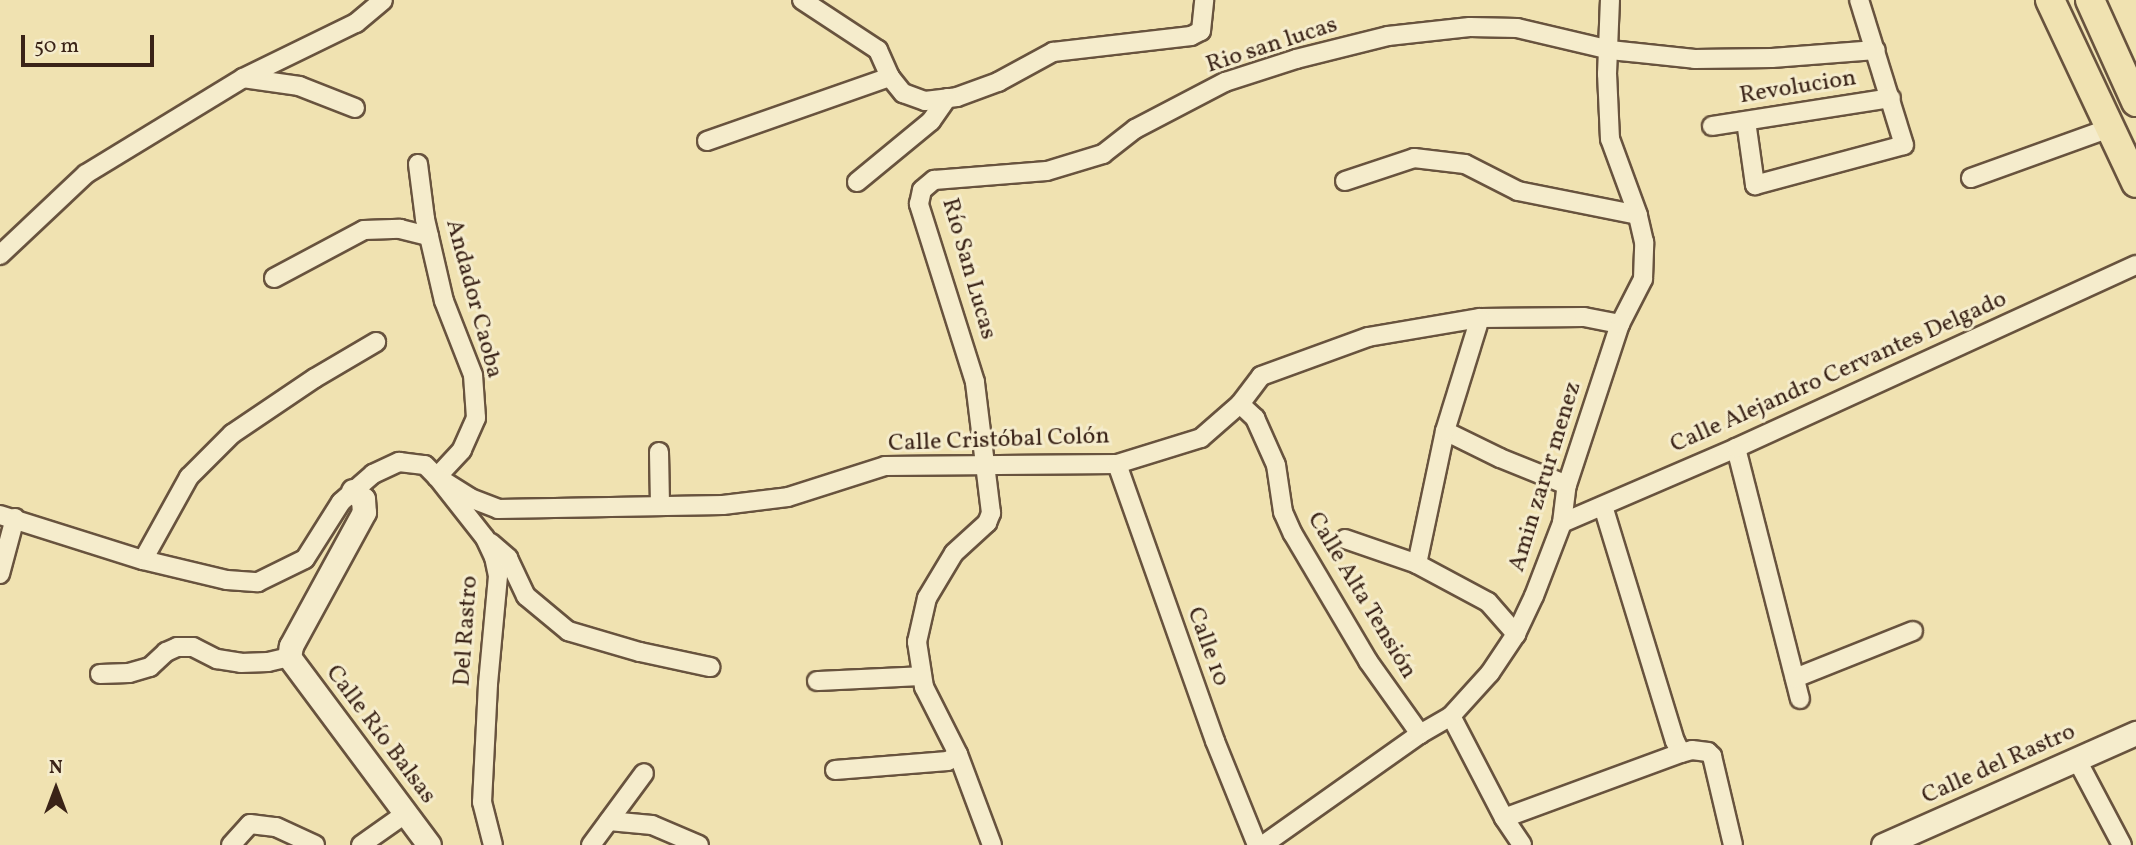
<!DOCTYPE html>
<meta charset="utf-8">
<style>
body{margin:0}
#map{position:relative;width:2136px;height:845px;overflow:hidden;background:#f0e2b1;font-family:Vollkorn,serif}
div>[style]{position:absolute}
.roads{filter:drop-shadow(2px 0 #68533e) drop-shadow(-2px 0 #68533e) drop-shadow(0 2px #68533e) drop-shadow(0 -2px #68533e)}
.minor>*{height:18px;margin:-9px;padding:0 9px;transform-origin:9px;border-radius:9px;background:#f5eccc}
.tertiary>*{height:23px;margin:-11.5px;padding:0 11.5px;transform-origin:11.5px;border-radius:11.5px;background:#f5eccc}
.primary>*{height:28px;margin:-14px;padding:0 14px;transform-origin:14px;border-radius:14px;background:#f0e2b1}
span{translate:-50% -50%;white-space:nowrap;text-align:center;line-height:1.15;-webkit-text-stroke:6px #f5eccc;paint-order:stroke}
.street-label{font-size:24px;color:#3a2317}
.north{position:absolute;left:21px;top:754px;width:70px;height:70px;-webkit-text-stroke:5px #f5eccc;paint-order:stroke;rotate:0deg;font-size:19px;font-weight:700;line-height:28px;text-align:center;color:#3a2317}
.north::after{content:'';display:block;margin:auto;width:24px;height:32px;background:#3a2317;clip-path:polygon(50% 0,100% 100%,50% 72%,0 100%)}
.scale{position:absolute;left:21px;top:35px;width:133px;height:32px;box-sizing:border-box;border:4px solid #3a2317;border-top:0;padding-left:9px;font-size:21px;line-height:24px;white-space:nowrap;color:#3a2317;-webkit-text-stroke:5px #f5eccc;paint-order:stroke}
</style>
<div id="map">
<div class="roads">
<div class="minor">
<div style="left:802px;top:0;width:91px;rotate:33.3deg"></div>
<div style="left:878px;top:50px;width:30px;rotate:66deg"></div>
<div style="left:890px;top:77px;width:21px;rotate:51deg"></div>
<div style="left:903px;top:93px;width:23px;rotate:20deg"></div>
<div style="left:925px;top:101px;width:32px;rotate:-7deg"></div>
<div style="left:957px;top:97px;width:44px;rotate:-20.1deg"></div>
<div style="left:998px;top:82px;width:63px;rotate:-28.6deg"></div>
<div style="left:1053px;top:52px;width:139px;rotate:-6.6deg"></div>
<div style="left:1191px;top:36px;width:11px;rotate:-27deg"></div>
<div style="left:1201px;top:31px;width:31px;rotate:-84deg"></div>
<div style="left:243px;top:78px;width:57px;rotate:8.1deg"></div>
<div style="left:299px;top:86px;width:60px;rotate:21.4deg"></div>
<div style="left:1746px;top:121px;width:65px;rotate:82deg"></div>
<div style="left:1755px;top:185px;width:154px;rotate:-15deg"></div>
<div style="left:1904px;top:145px;width:152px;rotate:-107.2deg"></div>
<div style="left:1712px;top:126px;width:181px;rotate:-8.9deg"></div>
<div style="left:707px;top:141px;width:194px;rotate:-19.3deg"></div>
<div style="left:418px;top:164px;width:55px;rotate:82.7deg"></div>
<div style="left:425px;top:219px;width:84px;rotate:77deg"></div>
<div style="left:444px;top:301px;width:79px;rotate:68.6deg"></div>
<div style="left:473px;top:375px;width:43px;rotate:86deg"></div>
<div style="left:476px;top:418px;width:35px;rotate:114deg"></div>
<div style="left:462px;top:450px;width:37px;rotate:133deg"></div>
<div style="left:437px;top:477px;width:39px;rotate:32deg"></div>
<div style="left:470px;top:498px;width:30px;rotate:21deg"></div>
<div style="left:498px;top:509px;width:225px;rotate:-1deg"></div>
<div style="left:723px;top:505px;width:65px;rotate:-7deg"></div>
<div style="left:788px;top:497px;width:102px;rotate:-17.7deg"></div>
<div style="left:885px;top:466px;width:232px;rotate:-0.5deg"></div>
<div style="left:1117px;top:464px;width:88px;rotate:-17.2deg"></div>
<div style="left:1201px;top:438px;width:52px;rotate:-41.1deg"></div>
<div style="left:1240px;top:404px;width:35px;rotate:-53deg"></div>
<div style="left:1261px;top:376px;width:114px;rotate:-20deg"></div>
<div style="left:1368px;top:337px;width:114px;rotate:-9.6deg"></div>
<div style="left:1480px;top:318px;width:104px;rotate:-0.6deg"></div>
<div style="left:1584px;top:317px;width:37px;rotate:11deg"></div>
<div style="left:1971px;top:178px;width:148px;rotate:-19.8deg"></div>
<div style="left:1345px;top:181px;width:73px;rotate:-18.4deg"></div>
<div style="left:1414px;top:158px;width:51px;rotate:6.7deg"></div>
<div style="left:1465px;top:164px;width:59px;rotate:27deg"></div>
<div style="left:1518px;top:191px;width:122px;rotate:11.3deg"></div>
<div style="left:857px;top:182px;width:96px;rotate:-39.5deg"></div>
<div style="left:931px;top:121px;width:28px;rotate:-55deg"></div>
<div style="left:0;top:255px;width:118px;rotate:-43.3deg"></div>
<div style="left:86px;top:174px;width:184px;rotate:-31.4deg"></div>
<div style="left:243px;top:78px;width:126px;rotate:-26deg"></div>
<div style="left:356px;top:23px;width:35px;rotate:-40deg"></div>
<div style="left:274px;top:278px;width:102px;rotate:-28.1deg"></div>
<div style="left:364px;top:230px;width:36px;rotate:-2deg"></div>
<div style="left:400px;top:229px;width:30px;rotate:14deg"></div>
<div style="left:1240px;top:404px;width:21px;rotate:43deg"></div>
<div style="left:1255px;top:418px;width:51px;rotate:65.9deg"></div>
<div style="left:1276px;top:465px;width:48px;rotate:81.5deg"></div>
<div style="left:1283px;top:512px;width:24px;rotate:66deg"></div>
<div style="left:1293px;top:534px;width:147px;rotate:59.4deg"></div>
<div style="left:1368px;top:661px;width:90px;rotate:54.5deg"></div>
<div style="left:1445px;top:431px;width:61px;rotate:26.1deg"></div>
<div style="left:1500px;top:458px;width:72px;rotate:21.9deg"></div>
<div style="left:1736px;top:448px;width:259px;rotate:75.7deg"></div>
<div style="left:659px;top:452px;width:54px;rotate:88.9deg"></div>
<div style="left:1117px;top:464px;width:294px;rotate:70.5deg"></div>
<div style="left:1215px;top:741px;width:112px;rotate:68deg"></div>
<div style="left:1603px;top:506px;width:246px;rotate:73deg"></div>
<div style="left:1675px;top:741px;width:13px;rotate:63deg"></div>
<div style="left:1681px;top:753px;width:11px;rotate:-15deg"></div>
<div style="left:1692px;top:750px;width:16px;rotate:7deg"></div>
<div style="left:1708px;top:752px;width:6px;rotate:45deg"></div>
<div style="left:1712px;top:756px;width:91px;rotate:76.7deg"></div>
<div style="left:0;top:515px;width:150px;rotate:17.5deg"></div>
<div style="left:143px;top:560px;width:86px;rotate:13.4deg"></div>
<div style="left:227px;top:580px;width:31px;rotate:4deg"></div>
<div style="left:258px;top:582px;width:52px;rotate:-26.1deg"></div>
<div style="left:305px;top:559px;width:67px;rotate:-57.7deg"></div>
<div style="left:341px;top:502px;width:43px;rotate:-41.2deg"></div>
<div style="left:373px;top:474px;width:29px;rotate:-25deg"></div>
<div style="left:399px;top:462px;width:26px;rotate:7deg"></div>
<div style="left:425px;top:465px;width:17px;rotate:45deg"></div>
<div style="left:437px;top:477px;width:78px;rotate:51.8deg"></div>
<div style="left:485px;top:538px;width:21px;rotate:65deg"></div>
<div style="left:494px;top:557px;width:19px;rotate:78deg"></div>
<div style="left:498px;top:576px;width:108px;rotate:95.3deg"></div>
<div style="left:488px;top:684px;width:118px;rotate:92.9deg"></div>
<div style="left:482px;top:802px;width:44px;rotate:75.7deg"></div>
<div style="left:1562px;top:523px;width:189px;rotate:-23.3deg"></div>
<div style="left:1736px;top:448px;width:440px;rotate:-24.6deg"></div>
<div style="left:1345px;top:539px;width:76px;rotate:19.1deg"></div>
<div style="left:1417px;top:564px;width:81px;rotate:28.2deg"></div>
<div style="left:1488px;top:602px;width:43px;rotate:48.8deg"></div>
<div style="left:491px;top:543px;width:23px;rotate:41deg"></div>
<div style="left:508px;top:558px;width:42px;rotate:64.7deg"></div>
<div style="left:526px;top:596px;width:55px;rotate:39.8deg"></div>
<div style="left:568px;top:631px;width:75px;rotate:16.3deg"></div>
<div style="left:640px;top:652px;width:72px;rotate:12.1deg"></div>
<div style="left:143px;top:560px;width:95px;rotate:-61deg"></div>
<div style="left:189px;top:477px;width:61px;rotate:-45deg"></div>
<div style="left:232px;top:434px;width:100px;rotate:-34deg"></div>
<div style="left:315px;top:378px;width:71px;rotate:-30.5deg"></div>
<div style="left:1417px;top:564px;width:136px;rotate:-78.1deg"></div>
<div style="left:1445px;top:431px;width:118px;rotate:-72.8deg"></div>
<div style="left:0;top:574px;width:58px;rotate:-75deg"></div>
<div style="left:100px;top:674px;width:29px;rotate:-2deg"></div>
<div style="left:129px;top:673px;width:22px;rotate:-16deg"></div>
<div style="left:150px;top:667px;width:22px;rotate:-43deg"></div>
<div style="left:166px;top:652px;width:12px;rotate:-24deg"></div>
<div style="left:177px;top:647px;width:16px"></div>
<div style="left:193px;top:647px;width:27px;rotate:27deg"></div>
<div style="left:217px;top:659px;width:24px;rotate:9deg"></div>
<div style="left:241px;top:663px;width:27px;rotate:-2deg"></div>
<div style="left:268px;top:662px;width:22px;rotate:-13deg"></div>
<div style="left:1795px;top:678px;width:127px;rotate:-21.7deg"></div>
<div style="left:817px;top:681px;width:105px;rotate:-2.7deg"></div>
<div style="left:1451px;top:716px;width:115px;rotate:62.5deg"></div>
<div style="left:1504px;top:818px;width:32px;rotate:56deg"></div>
<div style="left:2077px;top:760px;width:96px;rotate:62.1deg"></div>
<div style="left:835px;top:770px;width:113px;rotate:-4.6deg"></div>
<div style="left:948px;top:761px;width:12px;rotate:-35deg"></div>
<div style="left:1504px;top:818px;width:189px;rotate:-20.2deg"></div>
<div style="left:609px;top:821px;width:43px;rotate:5.3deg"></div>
<div style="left:652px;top:825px;width:51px;rotate:23.1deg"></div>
<div style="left:231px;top:845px;width:28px;rotate:-48deg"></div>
<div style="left:250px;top:824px;width:26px;rotate:7deg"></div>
<div style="left:276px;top:827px;width:43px;rotate:24.8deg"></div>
<div style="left:361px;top:845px;width:54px;rotate:-35.2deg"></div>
<div style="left:591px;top:845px;width:89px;rotate:-53.6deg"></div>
<div style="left:992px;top:845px;width:97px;rotate:-110.5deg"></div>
<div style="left:958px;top:754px;width:75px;rotate:-116.9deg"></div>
<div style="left:924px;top:687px;width:46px;rotate:-98.8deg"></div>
<div style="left:917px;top:642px;width:45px;rotate:-77.2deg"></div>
<div style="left:927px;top:598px;width:52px;rotate:-59deg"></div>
<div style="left:954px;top:553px;width:45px;rotate:-42.3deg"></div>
<div style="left:987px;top:523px;width:11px;rotate:-68deg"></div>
<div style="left:991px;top:513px;width:132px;rotate:-97deg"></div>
<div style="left:975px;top:382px;width:187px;rotate:-107.5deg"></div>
<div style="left:919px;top:204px;width:14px;rotate:-78deg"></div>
<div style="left:922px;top:190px;width:16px;rotate:-40deg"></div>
<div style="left:934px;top:180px;width:113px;rotate:-4.6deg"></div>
<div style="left:1047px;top:171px;width:59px;rotate:-16.9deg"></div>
<div style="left:1103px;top:154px;width:41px;rotate:-38deg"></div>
<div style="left:1135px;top:129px;width:102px;rotate:-27.6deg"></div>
<div style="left:1225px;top:82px;width:75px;rotate:-17.9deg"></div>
<div style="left:1296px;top:59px;width:95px;rotate:-14deg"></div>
<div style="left:1388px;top:36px;width:82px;rotate:-6.3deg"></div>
<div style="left:1470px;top:27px;width:47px;rotate:1.2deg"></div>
<div style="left:1517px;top:28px;width:96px;rotate:13.3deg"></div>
<div style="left:1610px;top:50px;width:85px;rotate:6deg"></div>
<div style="left:1695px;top:59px;width:77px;rotate:-0.7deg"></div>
<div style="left:1772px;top:58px;width:104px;rotate:-4.4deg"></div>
<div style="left:1263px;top:845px;width:192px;rotate:-35.3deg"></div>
<div style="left:1420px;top:734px;width:36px;rotate:-30deg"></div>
<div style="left:1451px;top:716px;width:58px;rotate:-47.8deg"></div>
<div style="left:1490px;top:673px;width:47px;rotate:-56.3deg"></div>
<div style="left:1516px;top:634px;width:42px;rotate:-64.7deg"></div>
<div style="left:1534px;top:596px;width:78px;rotate:-69deg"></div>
<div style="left:1562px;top:523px;width:38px;rotate:-83deg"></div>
<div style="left:1567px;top:485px;width:169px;rotate:-71.8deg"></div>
<div style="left:1620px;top:324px;width:51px;rotate:-62.9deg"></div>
<div style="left:1643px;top:279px;width:37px;rotate:-88deg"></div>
<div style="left:1644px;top:242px;width:28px;rotate:-103deg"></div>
<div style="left:1638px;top:215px;width:81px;rotate:-110.2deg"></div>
<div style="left:1610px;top:139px;width:65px;rotate:-92.6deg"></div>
<div style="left:1607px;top:74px;width:74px;rotate:-87.7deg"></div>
</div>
<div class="tertiary">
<div style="left:353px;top:491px;width:13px;rotate:39deg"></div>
<div style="left:363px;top:499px;width:13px;rotate:86deg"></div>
<div style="left:364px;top:512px;width:153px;rotate:118.6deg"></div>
<div style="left:291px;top:646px;width:11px;rotate:100deg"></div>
<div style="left:289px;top:657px;width:234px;rotate:53.3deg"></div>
<div style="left:1883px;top:845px;width:277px;rotate:-23.9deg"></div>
</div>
<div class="primary">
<div style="left:2050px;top:0;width:202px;rotate:64.8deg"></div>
<div style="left:2090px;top:0;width:112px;rotate:65.7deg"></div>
</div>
</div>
<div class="street-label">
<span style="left:1272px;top:46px;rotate:-18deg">Rio san lucas</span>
<span style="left:1798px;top:88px;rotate:-9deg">Revolucion</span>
<span style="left:968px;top:269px;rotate:74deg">Río San Lucas</span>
<span style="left:473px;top:299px;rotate:75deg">Andador Caoba</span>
<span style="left:1839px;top:373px;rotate:-24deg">Calle Alejandro Cervantes Delgado</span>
<span style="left:999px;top:441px;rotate:-2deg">Calle Cristóbal Colón</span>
<span style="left:1546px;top:477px;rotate:-73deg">Amin zarur menez</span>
<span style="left:1361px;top:596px;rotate:59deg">Calle Alta Tensión</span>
<span style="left:467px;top:631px;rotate:-86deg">Del Rastro</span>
<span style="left:1207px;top:647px;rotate:70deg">Calle 10</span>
<span style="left:380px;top:735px;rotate:53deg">Calle Río Balsas</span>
<span style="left:1999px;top:765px;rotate:-24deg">Calle del Rastro</span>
</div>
<div class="north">N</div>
<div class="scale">50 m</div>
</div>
